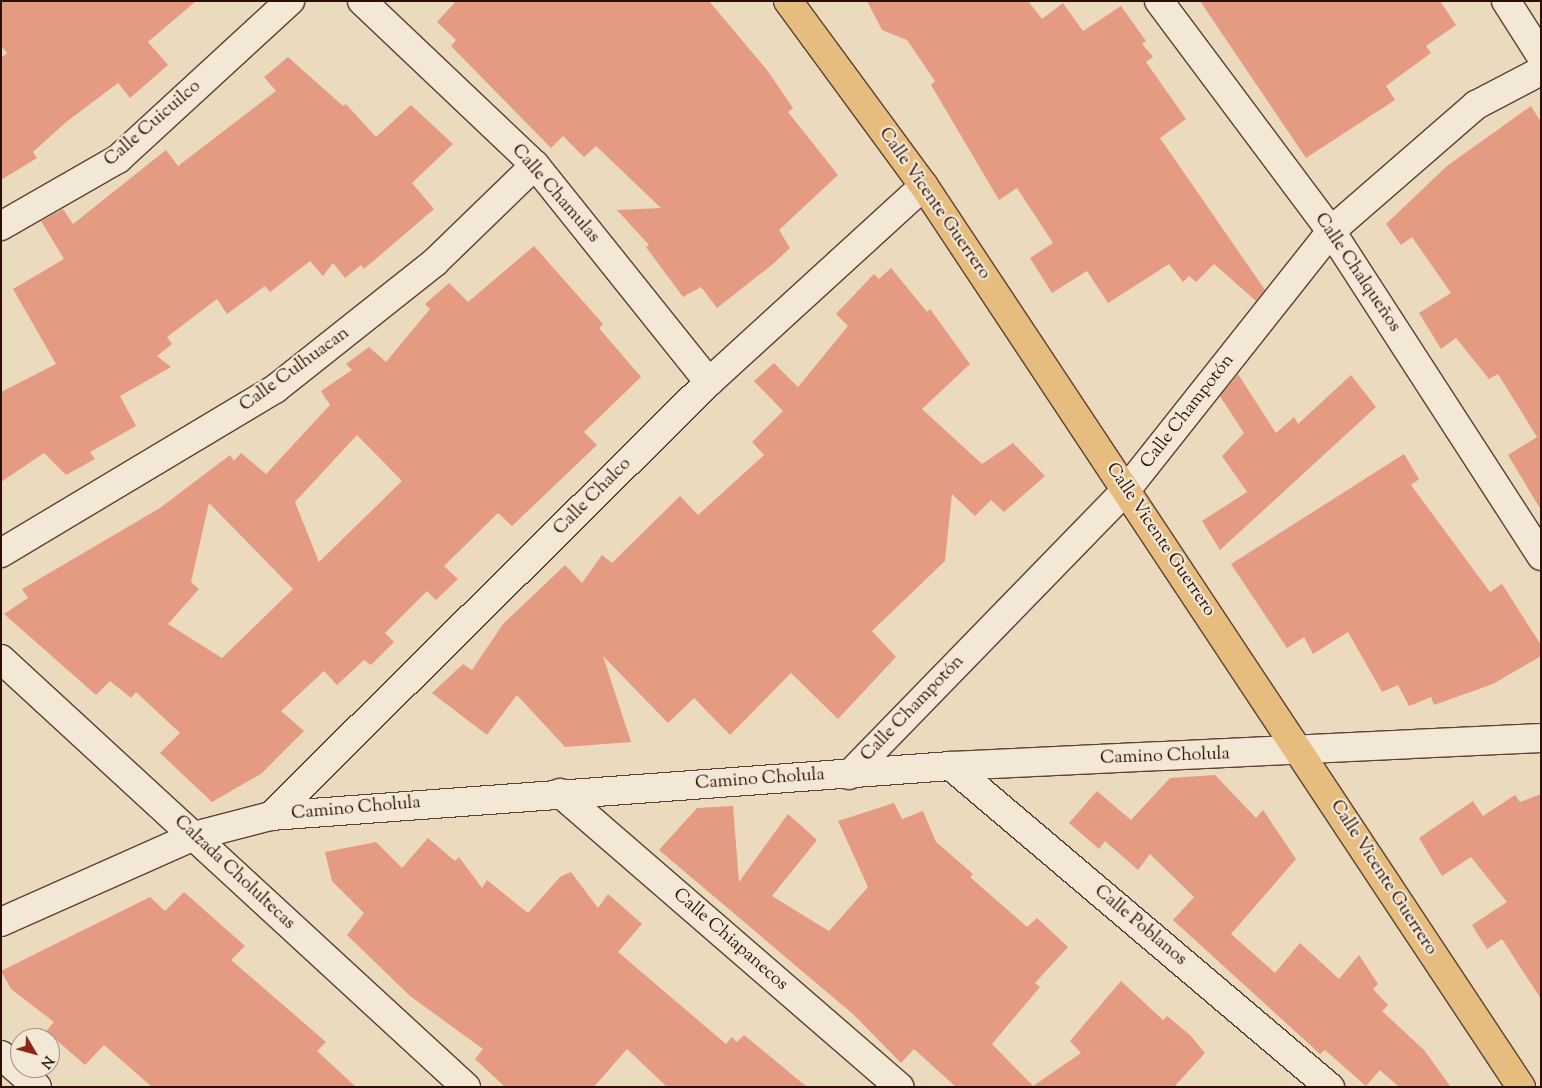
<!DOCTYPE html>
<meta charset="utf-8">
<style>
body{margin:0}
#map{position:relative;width:1542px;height:1088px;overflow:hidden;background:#ecdabe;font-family:"Sorts Mill Goudy",serif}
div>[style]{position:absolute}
.building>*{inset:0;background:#e59b82}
.roads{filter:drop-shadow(1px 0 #5c4231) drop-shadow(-1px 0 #5c4231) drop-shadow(0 1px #5c4231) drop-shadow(0 -1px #5c4231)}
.minor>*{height:28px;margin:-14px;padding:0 14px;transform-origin:14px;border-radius:14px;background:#f3e7d5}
.major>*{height:28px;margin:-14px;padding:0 14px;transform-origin:14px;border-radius:14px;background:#e6bd7f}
span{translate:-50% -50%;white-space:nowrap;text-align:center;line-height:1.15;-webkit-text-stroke:4.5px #f3e7d5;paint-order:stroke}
.street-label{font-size:18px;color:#2c0f02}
.frame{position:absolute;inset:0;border:2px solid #2c0f02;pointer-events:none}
.north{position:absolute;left:10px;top:1028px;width:50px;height:50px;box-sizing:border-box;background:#f3e7d5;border:1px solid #a39181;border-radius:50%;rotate:127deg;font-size:14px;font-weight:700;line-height:20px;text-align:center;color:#2c0f02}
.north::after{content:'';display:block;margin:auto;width:18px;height:22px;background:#8f2418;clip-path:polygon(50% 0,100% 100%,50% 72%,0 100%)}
</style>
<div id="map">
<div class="building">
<div style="clip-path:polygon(1px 1px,196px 1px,148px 42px,168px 65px,130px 98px,118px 83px,65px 123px,33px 152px,37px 158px,1px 180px,1px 58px,7px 53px,1px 46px)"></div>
<div style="clip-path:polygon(456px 1px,709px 1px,767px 70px,793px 108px,788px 112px,838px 175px,779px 230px,790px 248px,773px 264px,717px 308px,701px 287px,683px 297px,646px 247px,649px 245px,617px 210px,661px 208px,596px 146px,584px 157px,563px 136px,551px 148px,451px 46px,456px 40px,437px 22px)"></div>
<div style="clip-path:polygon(867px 1px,1028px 1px,1042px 19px,1063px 3px,1083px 31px,1121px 6px,1146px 41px,1142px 44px,1153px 57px,1146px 62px,1186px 119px,1160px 138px,1265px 290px,1256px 301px,1214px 264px,1196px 282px,1189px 276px,1183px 282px,1169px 264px,1108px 303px,1087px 271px,1052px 293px,1030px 258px,1053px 243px,1017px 188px,999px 200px,931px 85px,935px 81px,907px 40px,882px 30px)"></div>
<div style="clip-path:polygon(1200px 1px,1440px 1px,1456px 25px,1426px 46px,1431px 53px,1386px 86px,1395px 100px,1306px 158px)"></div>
<div style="clip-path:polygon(288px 57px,343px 106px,346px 104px,376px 137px,411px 105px,453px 144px,412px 183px,434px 209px,364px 269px,361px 265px,345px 278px,333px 263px,323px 276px,310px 261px,270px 292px,265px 286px,227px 314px,217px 299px,167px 337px,172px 344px,157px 356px,171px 367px,120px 396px,136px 426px,90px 452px,95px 459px,66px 475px,44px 453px,1px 482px,1px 392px,56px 364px,13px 289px,64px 259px,41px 221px,63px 209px,73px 224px,166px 150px,178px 166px,276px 91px,264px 77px)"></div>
<div style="clip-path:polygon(1531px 106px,1541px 122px,1541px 510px,1508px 455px,1537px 437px,1498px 374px,1489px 379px,1456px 338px,1441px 349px,1419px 313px,1451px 293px,1412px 237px,1401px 245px,1386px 224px,1447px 166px)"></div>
<div style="clip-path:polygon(evenodd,534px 246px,603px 324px,599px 328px,641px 377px,584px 432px,597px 445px,512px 526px,498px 513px,444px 566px,458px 579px,436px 600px,427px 591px,385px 633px,394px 642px,371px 665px,364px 660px,337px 685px,324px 671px,281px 711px,304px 731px,261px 774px,212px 802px,160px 753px,180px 733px,136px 692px,131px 698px,110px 681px,96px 695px,4px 614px,28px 598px,22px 589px,160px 508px,230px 455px,234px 461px,241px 453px,266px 474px,330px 405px,321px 391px,352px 370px,346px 364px,369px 347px,386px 362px,430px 309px,425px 304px,449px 283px,468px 302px,534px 246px,357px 435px,402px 481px,319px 562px,295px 502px,357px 435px,534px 246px,209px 503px,293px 589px,222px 658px,168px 624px,199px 589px,191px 582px,209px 503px)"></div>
<div style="clip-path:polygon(891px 268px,927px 312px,930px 309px,970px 364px,922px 409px,982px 464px,1013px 443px,1045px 476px,1004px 512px,991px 500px,975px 516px,952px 494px,945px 561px,872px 631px,896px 657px,838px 719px,791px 673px,730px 735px,694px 698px,668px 723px,603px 656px,631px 742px,565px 747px,517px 695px,487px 735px,432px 693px,463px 664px,472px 670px,503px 624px,565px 565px,582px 583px,602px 555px,612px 563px,680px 496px,698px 515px,764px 455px,752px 442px,783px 411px,754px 381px,774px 363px,798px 387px,848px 326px,836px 314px,874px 274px,879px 279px)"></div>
<div style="clip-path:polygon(1238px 374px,1276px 433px,1294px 417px,1298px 424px,1351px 375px,1376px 407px,1220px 550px,1202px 521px,1247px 492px,1222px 456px,1244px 433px,1220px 396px)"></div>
<div style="clip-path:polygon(1404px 454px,1419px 479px,1411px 485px,1490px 592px,1502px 584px,1541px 645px,1541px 656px,1493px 684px,1434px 705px,1431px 697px,1409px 706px,1398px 685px,1382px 692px,1348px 632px,1313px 654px,1304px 637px,1287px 648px,1231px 564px)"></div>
<div style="clip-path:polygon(1215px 775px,1256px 818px,1263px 810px,1296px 859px,1231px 934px,1275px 973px,1300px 943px,1339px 979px,1359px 955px,1378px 984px,1373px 989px,1388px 1005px,1382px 1011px,1424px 1050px,1451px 1087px,1399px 1087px,1380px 1070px,1366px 1086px,1325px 1050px,1320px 1054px,1173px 920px,1194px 897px,1150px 854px,1138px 870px,1105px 841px,1099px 849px,1069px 823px,1097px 791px,1131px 820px,1170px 778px)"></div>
<div style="clip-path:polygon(1541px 794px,1541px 999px,1502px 939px,1487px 949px,1472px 925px,1507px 902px,1471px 857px,1442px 876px,1419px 838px,1473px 801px,1483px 816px,1515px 795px,1520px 802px)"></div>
<div style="clip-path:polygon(894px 803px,902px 819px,923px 811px,936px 842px,973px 874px,970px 877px,1027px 927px,1037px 918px,1068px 947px,1035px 983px,1040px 987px,992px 1044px,1033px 1086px,1081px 1053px,1070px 1041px,1121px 981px,1163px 1020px,1167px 1016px,1190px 1035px,1205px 1053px,1174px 1087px,956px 1087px,914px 1049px,901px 1063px,854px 1015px,659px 850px,697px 808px,733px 806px,739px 882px,788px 814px,817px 840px,772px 896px,829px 931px,868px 887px,838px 821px)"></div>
<div style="clip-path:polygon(428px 838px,455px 861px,459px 857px,482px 888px,487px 880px,528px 913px,560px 877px,571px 872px,598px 908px,608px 894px,642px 924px,618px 952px,726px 1044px,732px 1037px,737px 1042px,744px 1035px,807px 1087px,667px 1087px,627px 1049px,594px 1087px,505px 1087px,475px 1059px,483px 1049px,410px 996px,347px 935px,364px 913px,332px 881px,325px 852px,376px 842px,402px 868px)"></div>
<div style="clip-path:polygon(184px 892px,245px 946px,231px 960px,326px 1042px,317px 1051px,356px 1087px,152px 1087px,104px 1045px,85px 1065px,46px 1031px,54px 1022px,11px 989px,1px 971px,150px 897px,165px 911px)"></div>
</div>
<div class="roads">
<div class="minor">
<div style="left:362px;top:1px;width:238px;rotate:43.5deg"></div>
<div style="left:535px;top:165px;width:278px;rotate:51.3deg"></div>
<div style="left:1159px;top:1px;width:287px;rotate:53.2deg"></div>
<div style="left:1331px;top:231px;width:387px;rotate:57.1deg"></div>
<div style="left:1506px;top:1px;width:65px;rotate:57.5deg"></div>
<div style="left:1px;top:226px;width:135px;rotate:-29.8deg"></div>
<div style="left:118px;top:159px;width:234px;rotate:-42.6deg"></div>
<div style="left:1px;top:553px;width:319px;rotate:-30.9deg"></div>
<div style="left:275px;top:389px;width:204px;rotate:-38.4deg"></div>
<div style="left:435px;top:262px;width:139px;rotate:-44.1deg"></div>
<div style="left:1px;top:659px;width:632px;rotate:42.63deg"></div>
<div style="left:951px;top:766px;width:497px;rotate:40.3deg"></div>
<div style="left:849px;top:775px;width:397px;rotate:-45.8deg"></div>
<div style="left:1126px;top:490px;width:330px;rotate:-51.6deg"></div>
<div style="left:1331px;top:231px;width:192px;rotate:-41deg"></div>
<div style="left:1476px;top:105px;width:73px;rotate:-27.6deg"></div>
<div style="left:560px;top:793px;width:449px;rotate:40.9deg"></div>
<div style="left:271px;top:816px;width:617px;rotate:-44.74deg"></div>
<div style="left:709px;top:382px;width:291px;rotate:-42.4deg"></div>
<div style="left:1px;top:922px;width:211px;rotate:-24deg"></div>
<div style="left:194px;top:836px;width:80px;rotate:-14.6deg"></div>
<div style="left:271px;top:816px;width:682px;rotate:-4.21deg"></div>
<div style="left:951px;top:766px;width:591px;rotate:-2.72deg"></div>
<div style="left:1px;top:1055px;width:48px;rotate:41.6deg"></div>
</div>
<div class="major">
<div style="left:788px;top:1px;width:230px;rotate:53.7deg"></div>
<div style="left:924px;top:186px;width:1081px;rotate:56.47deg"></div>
</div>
</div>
<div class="street-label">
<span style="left:153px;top:124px;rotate:-41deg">Calle Cuicuilco</span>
<span style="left:555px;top:194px;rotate:49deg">Calle Chamulas</span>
<span style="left:934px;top:204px;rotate:55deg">Calle Vicente Guerrero</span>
<span style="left:1357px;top:273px;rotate:56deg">Calle Chalqueños</span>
<span style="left:295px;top:370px;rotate:-36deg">Calle Culhuacan</span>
<span style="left:1188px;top:412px;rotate:-52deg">Calle Champotón</span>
<span style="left:593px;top:497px;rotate:-45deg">Calle Chalco</span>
<span style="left:1160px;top:540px;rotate:56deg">Calle Vicente Guerrero</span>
<span style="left:913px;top:709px;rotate:-46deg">Calle Champotón</span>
<span style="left:1165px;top:757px;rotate:-2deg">Camino Cholula</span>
<span style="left:760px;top:780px;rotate:-4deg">Camino Cholula</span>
<span style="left:356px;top:809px;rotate:-5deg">Camino Cholula</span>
<span style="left:234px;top:873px;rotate:43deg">Calzada Cholultecas</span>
<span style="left:1383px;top:878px;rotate:57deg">Calle Vicente Guerrero</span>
<span style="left:1140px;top:926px;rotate:40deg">Calle Poblanos</span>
<span style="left:730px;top:940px;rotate:41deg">Calle Chiapanecos</span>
</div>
<div class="frame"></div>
<div class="north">N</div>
</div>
